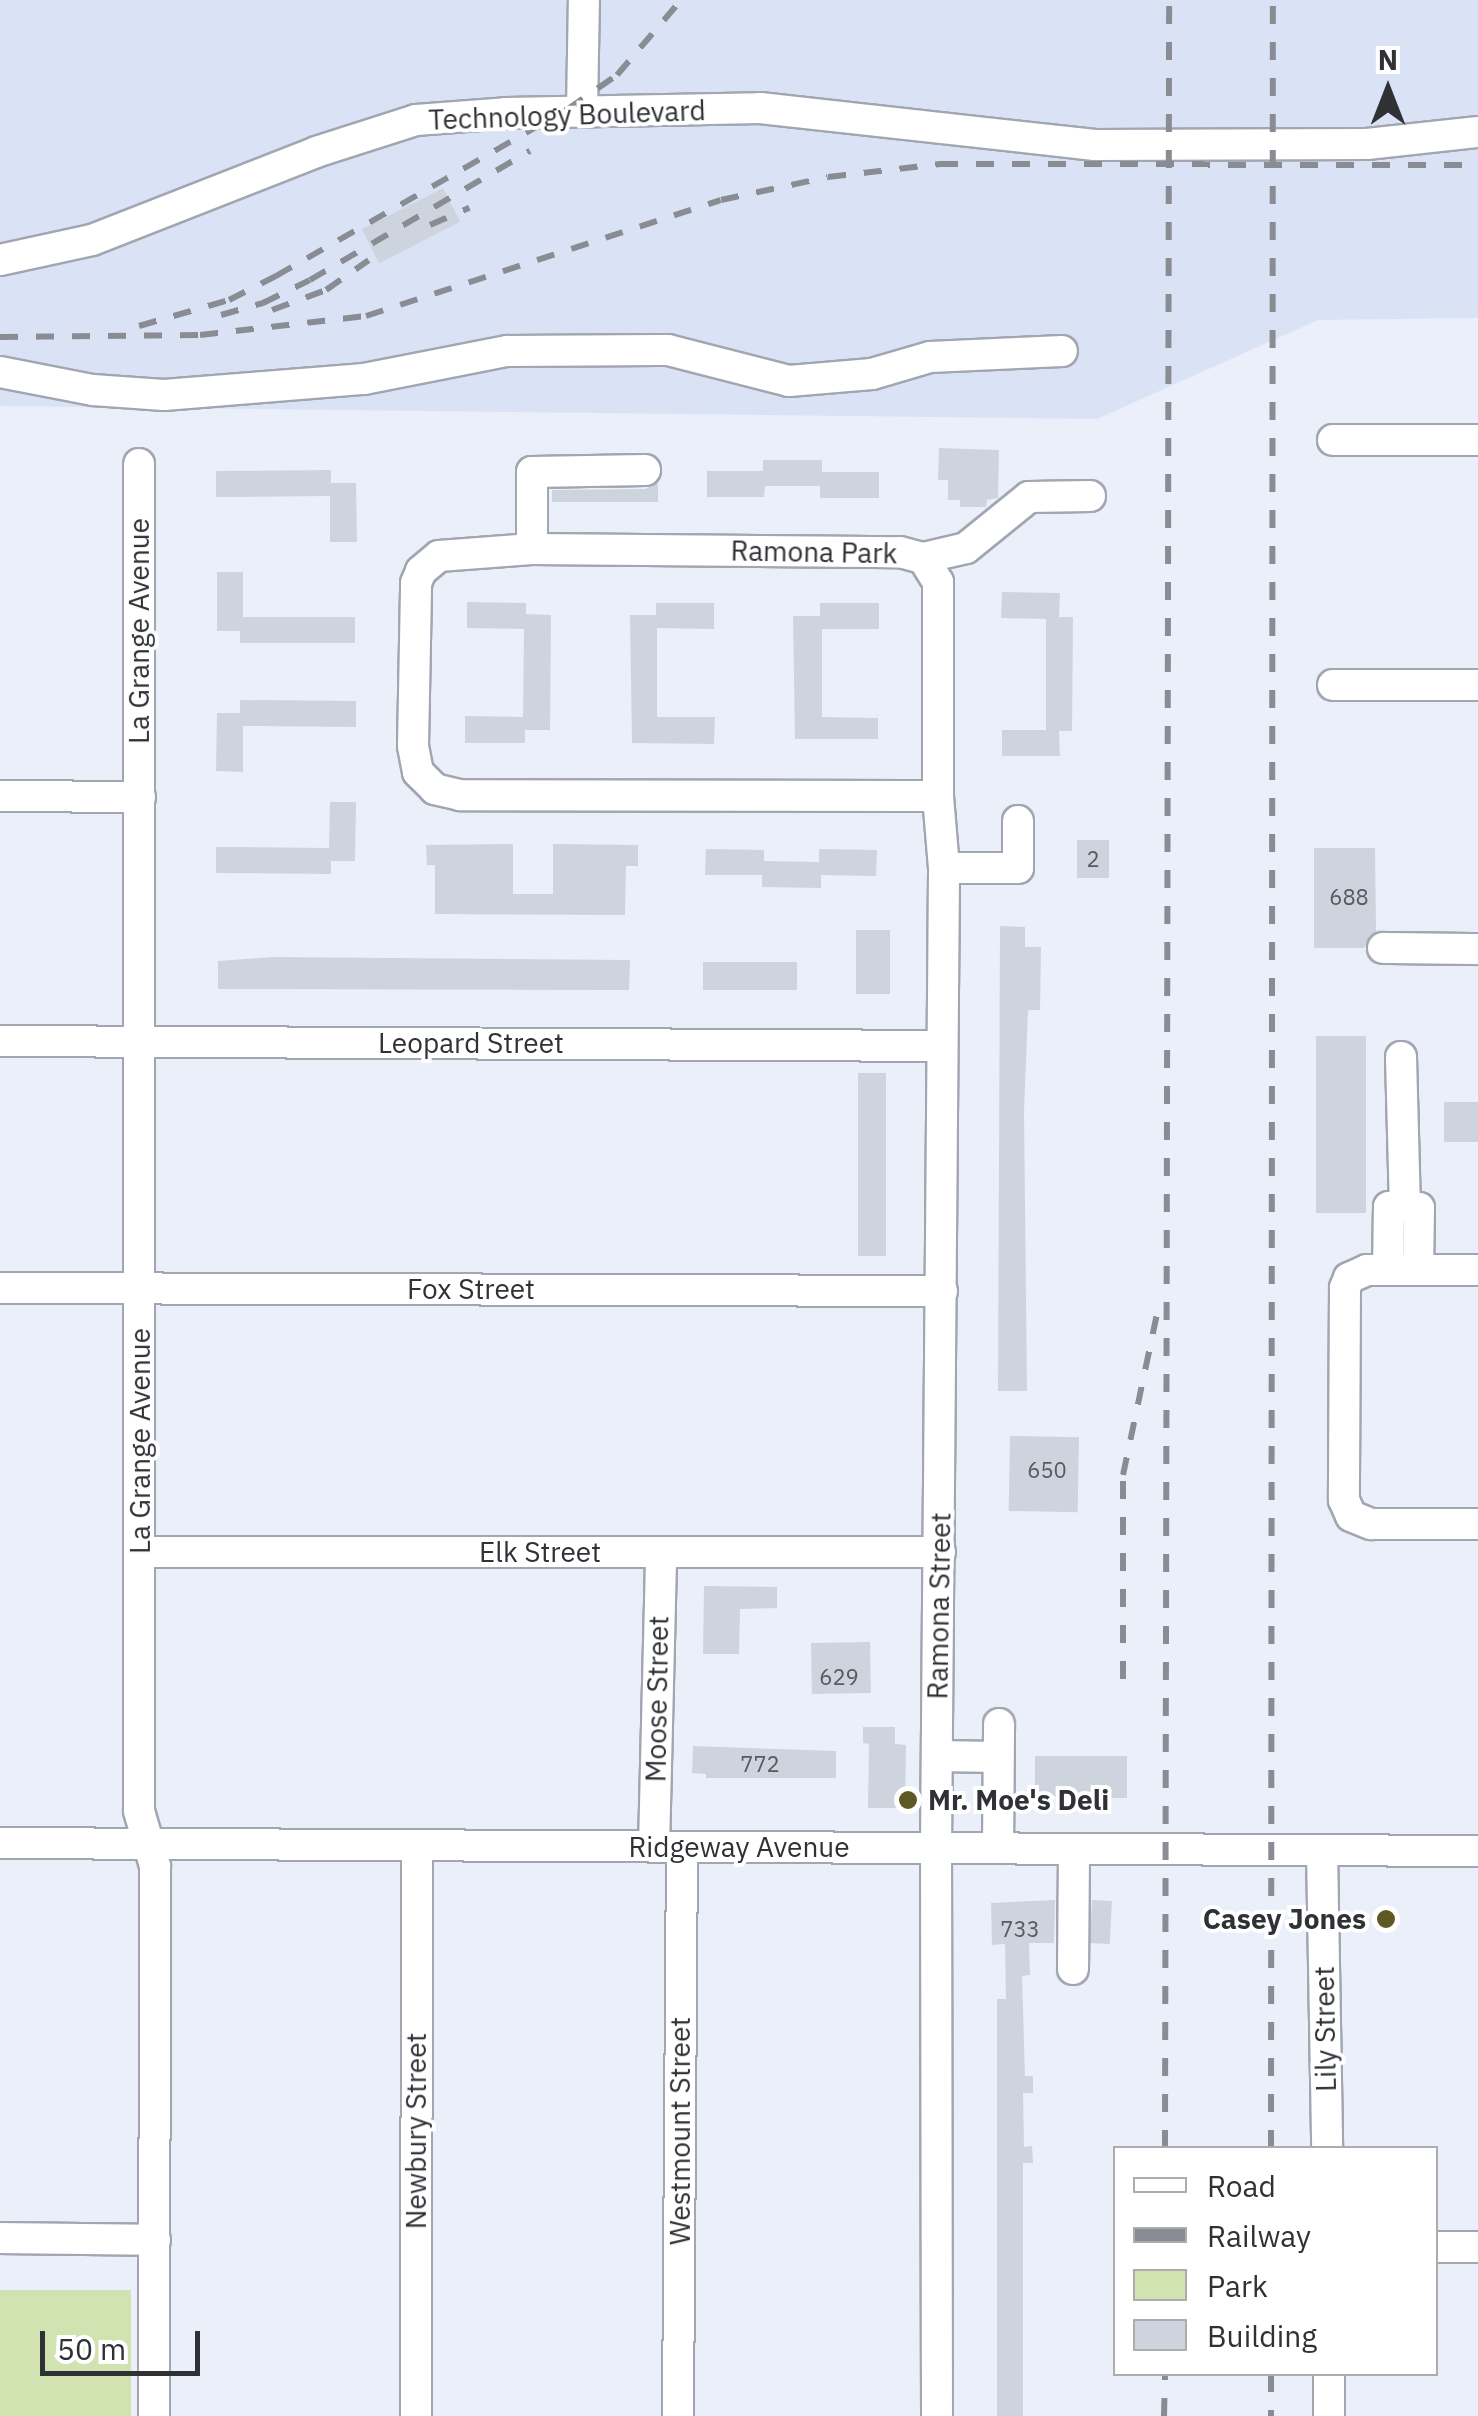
<!DOCTYPE html>
<style>
body{margin:0}
#map{position:relative;width:1478px;height:2416px;overflow:hidden;background:#eaeffa;font-family:"IBM Plex Sans",sans-serif}
div>[style]{position:absolute}
.built>*{inset:0;background:#dae3f5}
.green>*{inset:0;background:#d1e3b0;transform-origin:0 0}
.building>*{inset:0;background:#ced4de;transform-origin:0 0}
.roads{filter:drop-shadow(2px 0 #a1a6b0) drop-shadow(-2px 0 #a1a6b0) drop-shadow(0 2px #a1a6b0) drop-shadow(0 -2px #a1a6b0)}
.minor>*{height:30px;margin:-15px;padding:0 15px;transform-origin:15px;border-radius:15px;background:#fff}
.rail>*{height:6px;margin-top:-3px;transform-origin:0;background:repeating-linear-gradient(90deg,#898c93 0 18px,transparent 0 36px)}
.dots>*{width:28px;height:28px;translate:-50% -50%;box-sizing:border-box;border:5px solid #fff;border-radius:50%}
span{translate:-50% -50%;white-space:nowrap;text-align:center;line-height:1.15;-webkit-text-stroke:8px #fff;paint-order:stroke}
.number-label{font-size:22px;color:#575a5f}
.number-label span{-webkit-text-stroke-width:0}
.street-label{font-size:28px;color:#2f3135}
.poi-label{font-size:28px;color:#2f3135;font-weight:700}
.left{translate:0 -50%;text-align:left}
.right{translate:-100% -50%;text-align:right}
.legend{position:absolute;left:1113px;top:2146px;width:325px;height:230px;box-sizing:border-box;background:#fff;border:2px solid #acadae;margin:0;padding:12px 18px;list-style:none;font-size:30px;color:#2f3135}
.legend li{display:flex;align-items:center;gap:20px;height:50px}
.legend b{width:50px;border:2px solid #acadae}
.north{position:absolute;left:1338px;top:40px;width:100px;height:100px;-webkit-text-stroke:8px #fff;paint-order:stroke;rotate:0deg;font-size:28px;font-weight:700;line-height:40px;text-align:center;color:#2f3135}
.north::after{content:'';display:block;margin:auto;width:35px;height:45px;background:#2f3135;clip-path:polygon(50% 0,100% 100%,50% 72%,0 100%)}
.scale{position:absolute;left:40px;top:2331px;width:160px;height:45px;box-sizing:border-box;border:5px solid #2f3135;border-top:0;padding-left:12px;font-size:30px;line-height:35px;white-space:nowrap;color:#2f3135;-webkit-text-stroke:8px #fff;paint-order:stroke}
</style>
<div id="map">
<div class="built">
<div style="clip-path:polygon(0 0,1478px 0,1478px 318px,1318px 320px,1097px 419px,0 406px)"></div>
</div>
<div class="green">
<div style="left:0;top:2290px;width:131px;height:126px"></div>
</div>
<div class="building">
<div style="left:443px;top:188px;width:38px;height:91px;rotate:63deg"></div>
<div style="clip-path:polygon(939px 448px,999px 450px,998px 498px,987px 500px,986px 507px,960px 507px,960px 500px,948px 500px,948px 480px,938px 480px)"></div>
<div style="clip-path:polygon(763px 460px,822px 460px,822px 472px,879px 472px,879px 498px,820px 498px,820px 486px,765px 486px,764px 497px,707px 497px,707px 471px,763px 471px)"></div>
<div style="clip-path:polygon(331px 470px,331px 483px,356px 483px,357px 542px,330px 542px,330px 496px,216px 497px,216px 471px)"></div>
<div style="clip-path:polygon(658px 483px,658px 502px,552px 502px,552px 490px,645px 489px)"></div>
<div style="clip-path:polygon(217px 572px,243px 572px,243px 617px,355px 617px,355px 643px,240px 643px,240px 631px,217px 631px)"></div>
<div style="clip-path:polygon(1002px 592px,1060px 593px,1059px 617px,1073px 617px,1072px 731px,1059px 731px,1060px 756px,1002px 756px,1002px 730px,1046px 730px,1046px 619px,1001px 618px)"></div>
<div style="clip-path:polygon(467px 602px,526px 603px,526px 614px,551px 615px,550px 730px,525px 730px,525px 743px,465px 743px,465px 716px,523px 717px,524px 629px,467px 628px)"></div>
<div style="clip-path:polygon(656px 603px,714px 603px,714px 629px,657px 628px,657px 717px,715px 717px,714px 744px,632px 743px,630px 615px,656px 615px)"></div>
<div style="clip-path:polygon(820px 603px,879px 603px,879px 629px,822px 629px,822px 717px,878px 718px,878px 739px,795px 739px,793px 616px,820px 616px)"></div>
<div style="clip-path:polygon(240px 700px,356px 701px,356px 727px,243px 726px,243px 772px,216px 771px,217px 713px,240px 713px)"></div>
<div style="clip-path:polygon(330px 802px,356px 802px,355px 861px,331px 861px,331px 874px,216px 873px,216px 847px,329px 848px)"></div>
<div style="left:1077px;top:840px;width:32px;height:38px"></div>
<div style="clip-path:polygon(513px 844px,513px 894px,553px 894px,553px 844px,638px 845px,638px 866px,626px 866px,625px 915px,435px 914px,435px 865px,427px 865px,426px 845px)"></div>
<div style="clip-path:polygon(1314px 848px,1375px 848px,1376px 931px,1364px 948px,1314px 948px)"></div>
<div style="clip-path:polygon(706px 849px,764px 850px,764px 861px,819px 862px,819px 849px,877px 850px,876px 876px,821px 875px,821px 888px,762px 887px,762px 875px,705px 875px)"></div>
<div style="clip-path:polygon(1000px 926px,1025px 927px,1025px 947px,1041px 947px,1040px 1010px,1028px 1010px,1024px 1111px,1027px 1391px,998px 1391px)"></div>
<div style="left:856px;top:930px;width:34px;height:64px"></div>
<div style="clip-path:polygon(273px 957px,630px 960px,629px 990px,218px 989px,218px 961px)"></div>
<div style="left:703px;top:962px;width:94px;height:28px"></div>
<div style="left:1316px;top:1036px;width:50px;height:177px"></div>
<div style="left:858px;top:1073px;width:28px;height:183px"></div>
<div style="left:1444px;top:1102px;width:34px;height:40px"></div>
<div style="left:1010px;top:1436px;width:69px;height:75px;rotate:1deg"></div>
<div style="clip-path:polygon(704px 1586px,777px 1587px,777px 1608px,740px 1609px,739px 1654px,703px 1654px)"></div>
<div style="left:870px;top:1642px;width:51px;height:59px;rotate:89deg"></div>
<div style="clip-path:polygon(863px 1727px,895px 1727px,895px 1744px,906px 1745px,905px 1808px,868px 1808px,869px 1744px,863px 1743px)"></div>
<div style="clip-path:polygon(693px 1746px,836px 1751px,836px 1778px,706px 1778px,706px 1774px,692px 1773px)"></div>
<div style="left:1035px;top:1756px;width:92px;height:42px"></div>
<div style="clip-path:polygon(1055px 1900px,1054px 1943px,1029px 1943px,1030px 1975px,1022px 1976px,1025px 2076px,1033px 2076px,1033px 2093px,1023px 2093px,1024px 2147px,1032px 2146px,1033px 2163px,1023px 2163px,1023px 2416px,997px 2416px,997px 1999px,1006px 1999px,1005px 1944px,992px 1945px,991px 1903px)"></div>
<div style="left:1092px;top:1900px;width:20px;height:43px;rotate:3deg"></div>
</div>
<div class="roads">
<div class="minor">
<div style="left:582px;top:110px;width:110px;rotate:-89deg"></div>
<div style="left:0;top:260px;width:94px;rotate:-12.3deg"></div>
<div style="left:92px;top:240px;width:241px;rotate:-21.4deg"></div>
<div style="left:316px;top:152px;width:105px;rotate:-17.7deg"></div>
<div style="left:416px;top:120px;width:90px;rotate:-4.4deg"></div>
<div style="left:506px;top:113px;width:254px;rotate:-1.1deg"></div>
<div style="left:760px;top:108px;width:337px;rotate:6.3deg"></div>
<div style="left:1095px;top:145px;width:272px;rotate:-0.2deg"></div>
<div style="left:1367px;top:144px;width:112px;rotate:-6.2deg"></div>
<div style="left:0;top:372px;width:95px;rotate:11deg"></div>
<div style="left:93px;top:390px;width:71px;rotate:4deg"></div>
<div style="left:164px;top:395px;width:201px;rotate:-4.6deg"></div>
<div style="left:364px;top:379px;width:146px;rotate:-11.1deg"></div>
<div style="left:507px;top:351px;width:161px;rotate:-0.4deg"></div>
<div style="left:668px;top:350px;width:125px;rotate:14.4deg"></div>
<div style="left:789px;top:381px;width:83px;rotate:-4.8deg"></div>
<div style="left:872px;top:374px;width:60px;rotate:-16.3deg"></div>
<div style="left:930px;top:357px;width:132px;rotate:-2.6deg"></div>
<div style="left:1333px;top:440px;width:145px"></div>
<div style="left:139px;top:464px;width:1347px;rotate:90deg"></div>
<div style="left:139px;top:1811px;width:57px;rotate:73.8deg"></div>
<div style="left:155px;top:1866px;width:550px;rotate:90.1deg"></div>
<div style="left:532px;top:549px;width:368px;rotate:0.5deg"></div>
<div style="left:900px;top:552px;width:24px;rotate:15deg"></div>
<div style="left:923px;top:558px;width:28px;rotate:58deg"></div>
<div style="left:938px;top:582px;width:214px;rotate:90deg"></div>
<div style="left:938px;top:796px;width:478px;rotate:-179.9deg"></div>
<div style="left:460px;top:795px;width:26px;rotate:-167deg"></div>
<div style="left:435px;top:789px;width:24px;rotate:-135deg"></div>
<div style="left:418px;top:772px;width:26px;rotate:-101deg"></div>
<div style="left:413px;top:746px;width:163px;rotate:-88.9deg"></div>
<div style="left:416px;top:583px;width:13px;rotate:-67deg"></div>
<div style="left:421px;top:571px;width:23px;rotate:-40deg"></div>
<div style="left:439px;top:556px;width:93px;rotate:-4.3deg"></div>
<div style="left:532px;top:549px;width:77px;rotate:-90deg"></div>
<div style="left:532px;top:472px;width:113px;rotate:-1deg"></div>
<div style="left:923px;top:558px;width:44px;rotate:-13.1deg"></div>
<div style="left:966px;top:548px;width:81px;rotate:-39deg"></div>
<div style="left:1029px;top:497px;width:61px;rotate:-0.9deg"></div>
<div style="left:1333px;top:685px;width:145px"></div>
<div style="left:0;top:796px;width:140px;rotate:0.4deg"></div>
<div style="left:944px;top:868px;width:74px"></div>
<div style="left:1018px;top:868px;width:47px;rotate:-90deg"></div>
<div style="left:1383px;top:948px;width:95px;rotate:0.6deg"></div>
<div style="left:0;top:1041px;width:942px;rotate:0.3deg"></div>
<div style="left:1401px;top:1057px;width:150px;rotate:88.5deg"></div>
<div style="left:1388px;top:1270px;width:63px;rotate:-89.1deg"></div>
<div style="left:1389px;top:1207px;width:30px;rotate:2deg"></div>
<div style="left:1419px;top:1208px;width:62px;rotate:90.9deg"></div>
<div style="left:1478px;top:1270px;width:111px;rotate:180deg"></div>
<div style="left:1367px;top:1270px;width:20px;rotate:156deg"></div>
<div style="left:1349px;top:1278px;width:11px;rotate:112deg"></div>
<div style="left:1345px;top:1288px;width:212px;rotate:90.3deg"></div>
<div style="left:1344px;top:1500px;width:17px;rotate:66deg"></div>
<div style="left:1351px;top:1516px;width:22px;rotate:22deg"></div>
<div style="left:1371px;top:1524px;width:107px"></div>
<div style="left:0;top:1288px;width:942px;rotate:0.18deg"></div>
<div style="left:141px;top:1552px;width:799px"></div>
<div style="left:937px;top:1756px;width:61px;rotate:0.9deg"></div>
<div style="left:0;top:1843px;width:1478px;rotate:0.31deg"></div>
<div style="left:654px;top:1847px;width:295px;rotate:-88.6deg"></div>
<div style="left:998px;top:1848px;width:124px;rotate:-89.5deg"></div>
<div style="left:1322px;top:1850px;width:298px;rotate:89deg"></div>
<div style="left:1073px;top:1969px;width:120px;rotate:-89.5deg"></div>
<div style="left:0;top:2238px;width:155px;rotate:0.7deg"></div>
<div style="left:1436px;top:2247px;width:42px"></div>
<div style="left:1329px;top:2374px;width:42px;rotate:90deg"></div>
<div style="left:416px;top:2416px;width:570px;rotate:-89.9deg"></div>
<div style="left:678px;top:2416px;width:569px;rotate:-89.6deg"></div>
<div style="left:937px;top:2416px;width:568px;rotate:-90.1deg"></div>
<div style="left:936px;top:1848px;width:980px;rotate:-89.53deg"></div>
<div style="left:944px;top:868px;width:72px;rotate:-94.8deg"></div>
</div>
</div>
<div class="rail">
<div style="left:430px;top:225px;width:43px;rotate:-23.6deg"></div>
<div style="left:272px;top:310px;width:58px;rotate:-20.3deg"></div>
<div style="left:326px;top:290px;width:52px;rotate:-34.9deg"></div>
<div style="left:221px;top:315px;width:44px;rotate:-15.9deg"></div>
<div style="left:263px;top:303px;width:52px;rotate:-26.1deg"></div>
<div style="left:310px;top:280px;width:255px;rotate:-30.4deg"></div>
<div style="left:139px;top:326px;width:94px;rotate:-16.1deg"></div>
<div style="left:229px;top:300px;width:53px;rotate:-27.1deg"></div>
<div style="left:276px;top:276px;width:336px;rotate:-29.8deg"></div>
<div style="left:568px;top:109px;width:60px;rotate:-34.8deg"></div>
<div style="left:617px;top:75px;width:99px;rotate:-49.5deg"></div>
<div style="left:0;top:337px;width:200px;rotate:-0.6deg"></div>
<div style="left:200px;top:335px;width:167px;rotate:-6.5deg"></div>
<div style="left:366px;top:316px;width:373px;rotate:-18.1deg"></div>
<div style="left:721px;top:200px;width:109px;rotate:-12.1deg"></div>
<div style="left:828px;top:177px;width:113px;rotate:-6.6deg"></div>
<div style="left:940px;top:164px;width:538px;rotate:0.11deg"></div>
<div style="left:1123px;top:1679px;width:204px;rotate:-90deg"></div>
<div style="left:1123px;top:1475px;width:166px;rotate:-78.1deg"></div>
<div style="left:1165px;top:2148px;width:2148px;rotate:-89.89deg"></div>
<div style="left:1271px;top:2148px;width:2148px;rotate:-89.95deg"></div>
<div style="left:1271px;top:2374px;width:42px;rotate:90deg"></div>
<div style="left:1164px;top:2416px;width:42px;rotate:-88.6deg"></div>
</div>
<div class="dots">
<div style="left:908px;top:1800px;background:#5d5824"></div>
<div style="left:1386px;top:1919px;background:#5d5824"></div>
</div>
<div class="number-label">
<span style="left:1093px;top:859px">2</span>
<span style="left:1349px;top:897px">688</span>
<span style="left:1047px;top:1470px">650</span>
<span style="left:839px;top:1677px">629</span>
<span style="left:760px;top:1764px">772</span>
<span style="left:1020px;top:1929px">733</span>
</div>
<div class="street-label">
<span style="left:567px;top:115px;rotate:-2deg">Technology Boulevard</span>
<span style="left:814px;top:552px;rotate:1deg">Ramona Park</span>
<span style="left:139px;top:631px;rotate:-90deg">La Grange Avenue</span>
<span style="left:471px;top:1043px">Leopard Street</span>
<span style="left:471px;top:1289px">Fox Street</span>
<span style="left:140px;top:1441px;rotate:-90deg">La Grange Avenue</span>
<span style="left:540px;top:1552px">Elk Street</span>
<span style="left:939px;top:1606px;rotate:-89deg">Ramona Street</span>
<span style="left:657px;top:1699px;rotate:-89deg">Moose Street</span>
<span style="left:739px;top:1847px">Ridgeway Avenue</span>
<span style="left:1325px;top:2029px;rotate:-91deg">Lily Street</span>
<span style="left:416px;top:2131px;rotate:-90deg">Newbury Street</span>
<span style="left:680px;top:2131px;rotate:-90deg">Westmount Street</span>
</div>
<div class="poi-label">
<span class="left" style="left:928px;top:1800px">Mr. Moe's Deli</span>
<span class="right" style="left:1366px;top:1919px">Casey Jones</span>
</div>
<ul class="legend">
<li><b style="height:12px;background:#fff"></b>Road</li>
<li><b style="height:12px;background:#898c93"></b>Railway</li>
<li><b style="height:28px;background:#d1e3b0"></b>Park</li>
<li><b style="height:28px;background:#ced4de"></b>Building</li>
</ul>
<div class="north">N</div>
<div class="scale">50 m</div>
</div>
